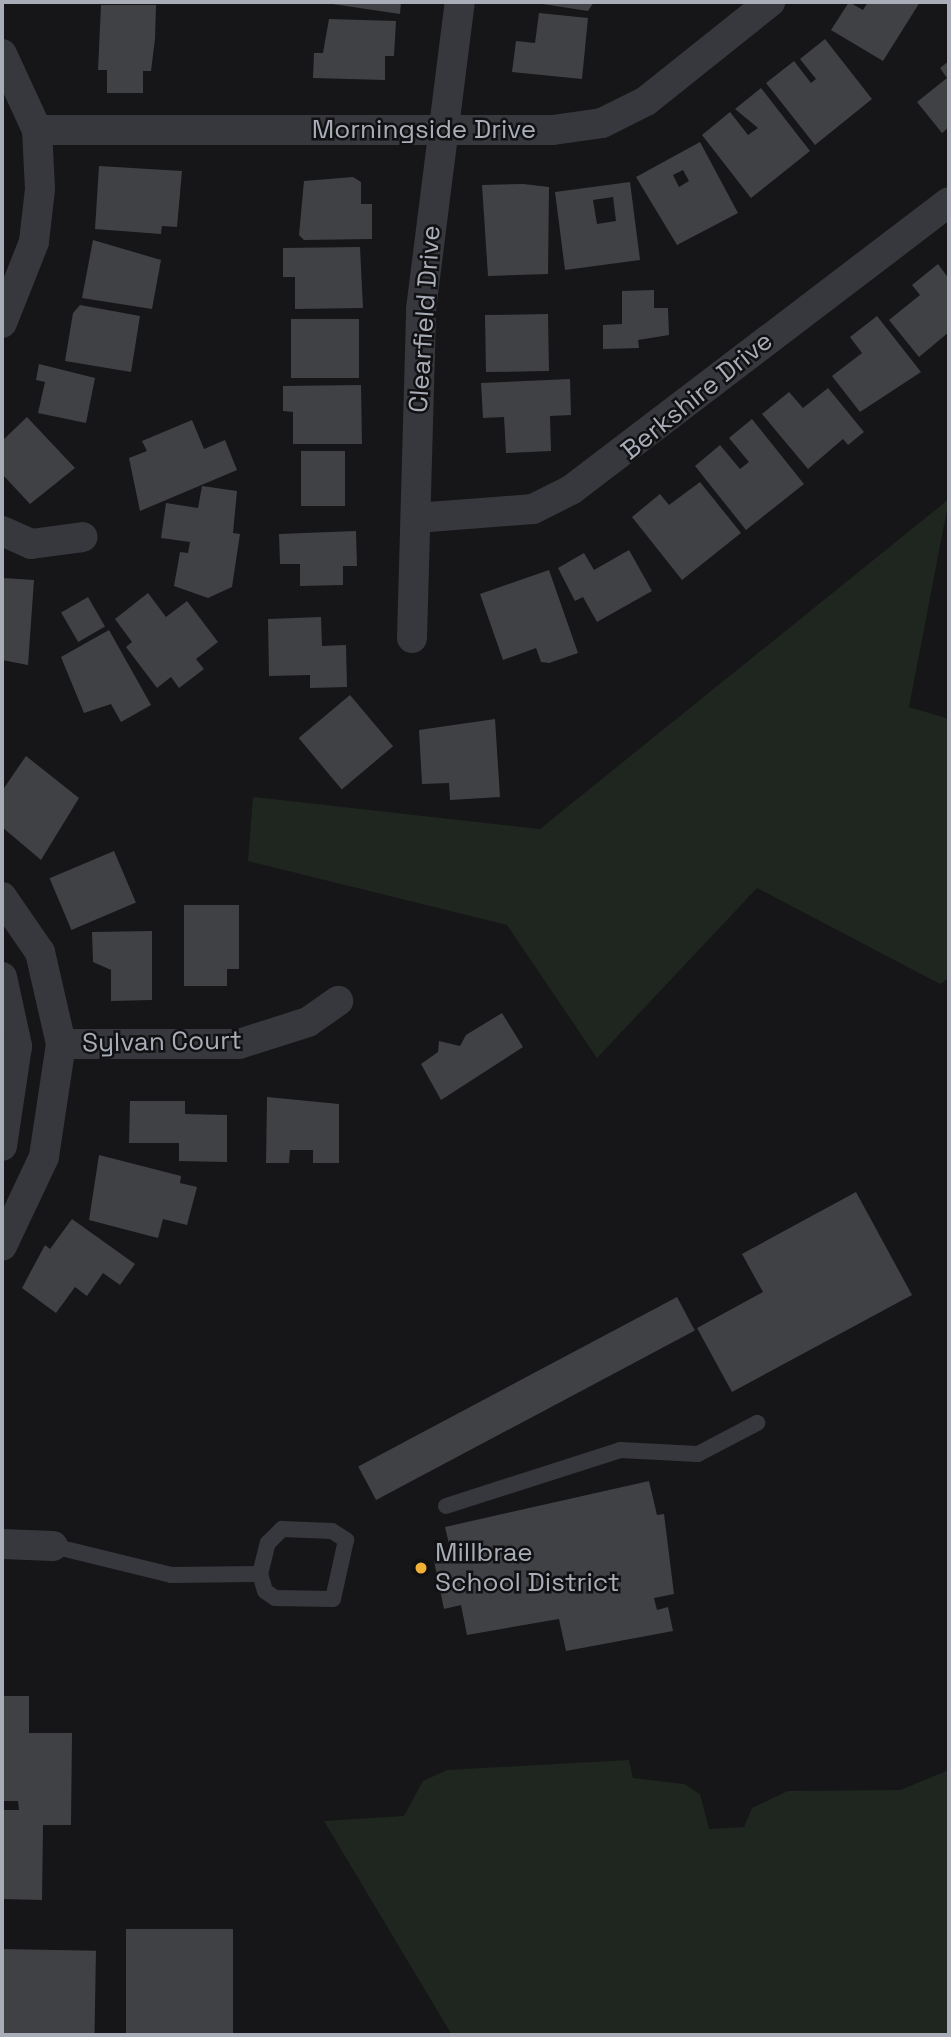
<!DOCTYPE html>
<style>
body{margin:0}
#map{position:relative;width:951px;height:2037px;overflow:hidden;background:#161618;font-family:"Space Grotesk",sans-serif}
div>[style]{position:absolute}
.green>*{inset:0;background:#1e261f}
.building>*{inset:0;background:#404145;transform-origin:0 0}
.lane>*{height:16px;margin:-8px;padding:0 8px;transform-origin:8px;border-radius:8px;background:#37383d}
.street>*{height:30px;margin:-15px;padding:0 15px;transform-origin:15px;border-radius:15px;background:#37383d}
.dots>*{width:19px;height:19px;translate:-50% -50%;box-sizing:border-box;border:4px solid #111113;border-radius:50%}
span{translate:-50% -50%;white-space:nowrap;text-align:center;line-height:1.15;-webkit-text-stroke:5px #111113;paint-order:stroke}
.street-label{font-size:26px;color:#a8adb8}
.poi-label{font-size:26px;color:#a8adb8}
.left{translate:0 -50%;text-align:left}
.frame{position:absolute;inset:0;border:4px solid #a8adb8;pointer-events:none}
</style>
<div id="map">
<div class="green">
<div style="clip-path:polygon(949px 499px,909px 707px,949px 719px,949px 978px,940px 984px,757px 888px,597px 1058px,507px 925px,248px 861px,253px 797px,540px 829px)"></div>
<div style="clip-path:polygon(629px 1760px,633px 1778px,684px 1784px,700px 1794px,709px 1829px,744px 1827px,752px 1808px,788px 1791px,900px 1790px,949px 1770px,949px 2035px,452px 2035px,324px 1821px,404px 1816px,423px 1781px,447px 1770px)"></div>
</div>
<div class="building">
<div style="clip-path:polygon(319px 2px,401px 2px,400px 14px)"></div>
<div style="clip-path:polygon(594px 2px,588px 11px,536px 3px,536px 2px)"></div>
<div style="clip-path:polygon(849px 2px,863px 10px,868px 2px,920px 2px,883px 61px,831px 30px)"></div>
<div style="clip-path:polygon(101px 5px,156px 5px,155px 39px,151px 71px,143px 71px,143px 93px,107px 93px,107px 70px,98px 70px)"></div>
<div style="clip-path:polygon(539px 13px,588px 18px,582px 79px,512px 72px,516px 41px,535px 43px)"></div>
<div style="clip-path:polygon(329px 19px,396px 21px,394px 56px,385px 56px,385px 80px,313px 78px,314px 53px,323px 53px)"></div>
<div style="clip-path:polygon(825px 39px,872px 99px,815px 145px,766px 83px,794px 61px,811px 83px,816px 79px,800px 59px)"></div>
<div style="clip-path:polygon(949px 61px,949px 127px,942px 133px,917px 102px,947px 78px,940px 68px)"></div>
<div style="clip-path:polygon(761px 88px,810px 151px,751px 198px,702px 135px,730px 112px,748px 135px,758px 128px,735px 109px)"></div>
<div style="clip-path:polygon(evenodd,700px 142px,738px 213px,677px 245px,636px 177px,700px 142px,683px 170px,689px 181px,679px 187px,673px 175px,683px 170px)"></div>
<div style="clip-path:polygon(99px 166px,182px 171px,177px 227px,162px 226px,161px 234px,95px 229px)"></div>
<div style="clip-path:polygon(353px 177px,361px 182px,361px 204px,372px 204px,372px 239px,304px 240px,299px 235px,304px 181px)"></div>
<div style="clip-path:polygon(evenodd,630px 182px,640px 260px,565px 270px,555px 192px,630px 182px,613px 197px,616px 221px,597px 224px,593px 200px,613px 197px)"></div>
<div style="clip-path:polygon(523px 184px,549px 187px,548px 274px,488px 276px,482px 185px)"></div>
<div style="clip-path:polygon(93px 240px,161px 260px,152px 309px,82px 298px)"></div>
<div style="clip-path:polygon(360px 247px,363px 308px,295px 309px,295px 277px,283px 277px,283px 248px)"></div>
<div style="clip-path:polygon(938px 264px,949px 279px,949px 332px,919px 357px,889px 320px,920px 295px,912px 285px)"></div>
<div style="clip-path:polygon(654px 290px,654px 308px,668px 308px,669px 335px,638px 340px,639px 348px,603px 349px,603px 325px,622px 324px,622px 291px)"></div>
<div style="clip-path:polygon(80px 305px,140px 316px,131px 372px,65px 361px,73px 313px)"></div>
<div style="left:548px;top:314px;width:57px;height:63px;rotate:89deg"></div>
<div style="clip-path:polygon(877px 316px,921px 372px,860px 412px,832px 376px,862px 353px,850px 337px)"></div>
<div style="left:291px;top:319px;width:68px;height:59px"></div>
<div style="clip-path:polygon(39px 364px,95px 378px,86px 423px,38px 413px,45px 382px,36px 380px)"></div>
<div style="clip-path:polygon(570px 379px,571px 415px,550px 416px,551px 451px,506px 453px,504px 417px,483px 418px,481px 383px)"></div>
<div style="clip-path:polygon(361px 385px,362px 444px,293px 444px,293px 412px,283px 411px,283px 386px)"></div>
<div style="clip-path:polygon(828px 388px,864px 432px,848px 445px,843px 439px,808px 469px,762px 414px,789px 392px,803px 408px)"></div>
<div style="clip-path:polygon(27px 417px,75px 468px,30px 504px,2px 474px,2px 441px)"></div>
<div style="clip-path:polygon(752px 419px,804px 484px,746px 530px,695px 466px,720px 445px,740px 469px,749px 462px,729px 438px)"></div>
<div style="clip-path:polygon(192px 420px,204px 449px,225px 440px,237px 470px,140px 511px,129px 458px,147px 451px,142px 441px)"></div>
<div style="left:301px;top:451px;width:44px;height:55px"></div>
<div style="clip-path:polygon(700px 482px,741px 533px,682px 580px,632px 517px,660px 494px,669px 505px)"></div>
<div style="clip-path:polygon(202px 486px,237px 491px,233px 533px,240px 534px,232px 587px,208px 598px,174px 586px,180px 552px,188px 553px,190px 542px,161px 538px,166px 503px,198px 508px)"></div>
<div style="clip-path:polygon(356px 531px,357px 566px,343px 566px,343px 585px,300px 586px,300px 564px,280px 564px,279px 534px)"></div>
<div style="clip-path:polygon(629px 550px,652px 591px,597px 622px,583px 597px,575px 601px,558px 568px,584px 553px,594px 570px)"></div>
<div style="clip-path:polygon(549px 570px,578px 653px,549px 663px,541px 662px,536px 648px,503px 660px,480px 594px)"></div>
<div style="clip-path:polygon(3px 578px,34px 580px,28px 665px,2px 660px)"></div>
<div style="clip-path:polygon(148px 593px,166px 617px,187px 601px,218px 642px,196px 659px,204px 669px,179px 688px,171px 677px,157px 688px,126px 647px,132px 642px,115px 619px)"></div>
<div style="left:88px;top:597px;width:34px;height:31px;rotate:60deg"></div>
<div style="clip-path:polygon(321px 617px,322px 646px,346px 645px,347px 687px,310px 688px,310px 675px,269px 676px,268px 619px)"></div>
<div style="clip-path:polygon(109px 630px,151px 705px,121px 722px,111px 704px,84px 713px,61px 657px)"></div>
<div style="left:350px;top:695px;width:67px;height:67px;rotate:50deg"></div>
<div style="clip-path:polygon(495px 719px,500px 797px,450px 800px,449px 783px,422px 784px,419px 730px)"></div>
<div style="clip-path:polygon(26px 756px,79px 798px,41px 860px,2px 827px,2px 791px)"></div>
<div style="left:114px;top:851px;width:56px;height:70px;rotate:67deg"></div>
<div style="clip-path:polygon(184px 905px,239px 905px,239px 969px,227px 969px,227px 986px,184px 986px)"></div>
<div style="clip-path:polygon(152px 931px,152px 1000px,111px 1001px,111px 970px,93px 962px,92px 932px)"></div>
<div style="clip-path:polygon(502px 1013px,523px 1047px,441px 1100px,421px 1064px,438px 1052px,439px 1041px,460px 1046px,466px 1035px)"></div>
<div style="clip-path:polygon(267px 1097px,339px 1104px,339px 1163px,313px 1163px,313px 1150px,290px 1150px,289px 1163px,266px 1163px)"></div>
<div style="clip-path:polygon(130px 1101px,185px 1101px,185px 1114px,227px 1115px,227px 1162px,179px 1161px,179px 1143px,129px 1143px)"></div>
<div style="clip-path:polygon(99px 1155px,181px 1176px,180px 1183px,197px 1187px,187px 1225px,163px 1219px,158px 1238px,89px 1220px)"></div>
<div style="clip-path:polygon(856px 1192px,912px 1295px,732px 1392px,697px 1328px,763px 1292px,742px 1254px)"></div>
<div style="clip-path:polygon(72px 1219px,135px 1264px,120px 1285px,103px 1273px,87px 1296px,75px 1287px,56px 1313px,22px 1288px,45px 1245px,50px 1249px)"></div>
<div style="left:677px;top:1297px;width:38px;height:361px;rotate:62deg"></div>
<div style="clip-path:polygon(649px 1481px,657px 1515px,664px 1514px,674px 1594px,654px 1598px,657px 1610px,668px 1607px,673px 1631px,566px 1651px,559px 1619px,467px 1635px,461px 1605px,444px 1609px,434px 1561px,452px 1557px,445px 1527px)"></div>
<div style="clip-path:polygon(2px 1696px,29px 1696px,29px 1733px,72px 1733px,71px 1825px,43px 1825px,42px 1900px,2px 1899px,2px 1810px,19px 1810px,18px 1801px,2px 1801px)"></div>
<div style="left:126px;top:1929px;width:107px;height:106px"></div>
<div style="left:2px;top:1949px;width:94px;height:86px;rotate:1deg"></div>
</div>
<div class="lane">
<div style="left:446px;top:1506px;width:183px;rotate:-17.8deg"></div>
<div style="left:620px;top:1450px;width:78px;rotate:2.9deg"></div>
<div style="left:698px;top:1454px;width:67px;rotate:-27.7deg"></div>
<div style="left:282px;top:1529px;width:50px;rotate:2.3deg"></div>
<div style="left:332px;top:1531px;width:17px;rotate:33deg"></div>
<div style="left:346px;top:1540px;width:60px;rotate:102.4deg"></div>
<div style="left:333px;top:1599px;width:58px;rotate:-179deg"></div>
<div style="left:275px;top:1598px;width:12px;rotate:-145deg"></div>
<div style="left:265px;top:1591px;width:18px;rotate:-106deg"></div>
<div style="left:260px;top:1574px;width:32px;rotate:-76deg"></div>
<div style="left:268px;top:1543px;width:20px;rotate:-45deg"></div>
<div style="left:53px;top:1546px;width:122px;rotate:13.8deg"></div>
<div style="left:171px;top:1575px;width:89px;rotate:-0.6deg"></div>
</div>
<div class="street">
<div style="left:2px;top:54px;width:84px;rotate:65.3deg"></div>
<div style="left:37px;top:130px;width:59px;rotate:87.1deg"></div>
<div style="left:40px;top:189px;width:53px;rotate:96.5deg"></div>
<div style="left:34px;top:242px;width:87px;rotate:111.6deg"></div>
<div style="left:37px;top:130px;width:516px"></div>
<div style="left:553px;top:130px;width:49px;rotate:-8.1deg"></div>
<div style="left:602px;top:123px;width:49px;rotate:-26.6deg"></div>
<div style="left:646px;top:101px;width:159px;rotate:-38.6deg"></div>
<div style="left:416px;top:518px;width:117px;rotate:-4.4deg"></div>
<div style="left:533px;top:509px;width:42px;rotate:-26.6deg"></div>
<div style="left:571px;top:490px;width:475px;rotate:-37.3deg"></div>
<div style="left:2px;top:531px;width:32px;rotate:24deg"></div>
<div style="left:31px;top:544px;width:52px;rotate:-7.7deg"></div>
<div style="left:412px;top:638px;width:329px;rotate:-88.4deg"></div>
<div style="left:421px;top:309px;width:309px;rotate:-82.8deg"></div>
<div style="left:2px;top:897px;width:67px;rotate:55.4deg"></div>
<div style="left:40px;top:952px;width:94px;rotate:77.1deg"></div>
<div style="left:61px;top:1044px;width:114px;rotate:98.6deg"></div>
<div style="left:44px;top:1157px;width:98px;rotate:115.3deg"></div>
<div style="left:2px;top:977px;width:71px;rotate:77.7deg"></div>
<div style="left:17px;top:1046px;width:101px;rotate:98.5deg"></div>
<div style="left:61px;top:1044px;width:178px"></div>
<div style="left:239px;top:1044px;width:72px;rotate:-17.7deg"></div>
<div style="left:308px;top:1022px;width:37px;rotate:-35deg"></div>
<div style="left:2px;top:1544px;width:51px;rotate:2.2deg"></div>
</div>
<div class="dots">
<div style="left:421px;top:1568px;background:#f2b134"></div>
</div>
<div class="street-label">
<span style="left:424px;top:130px">Morningside Drive</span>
<span style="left:425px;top:319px;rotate:-86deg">Clearfield Drive</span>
<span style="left:697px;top:396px;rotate:-39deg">Berkshire Drive</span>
<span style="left:162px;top:1042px;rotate:-1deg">Sylvan Court</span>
</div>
<div class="poi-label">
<span class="left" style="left:435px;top:1568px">Millbrae<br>School District</span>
</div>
<div class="frame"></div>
</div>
